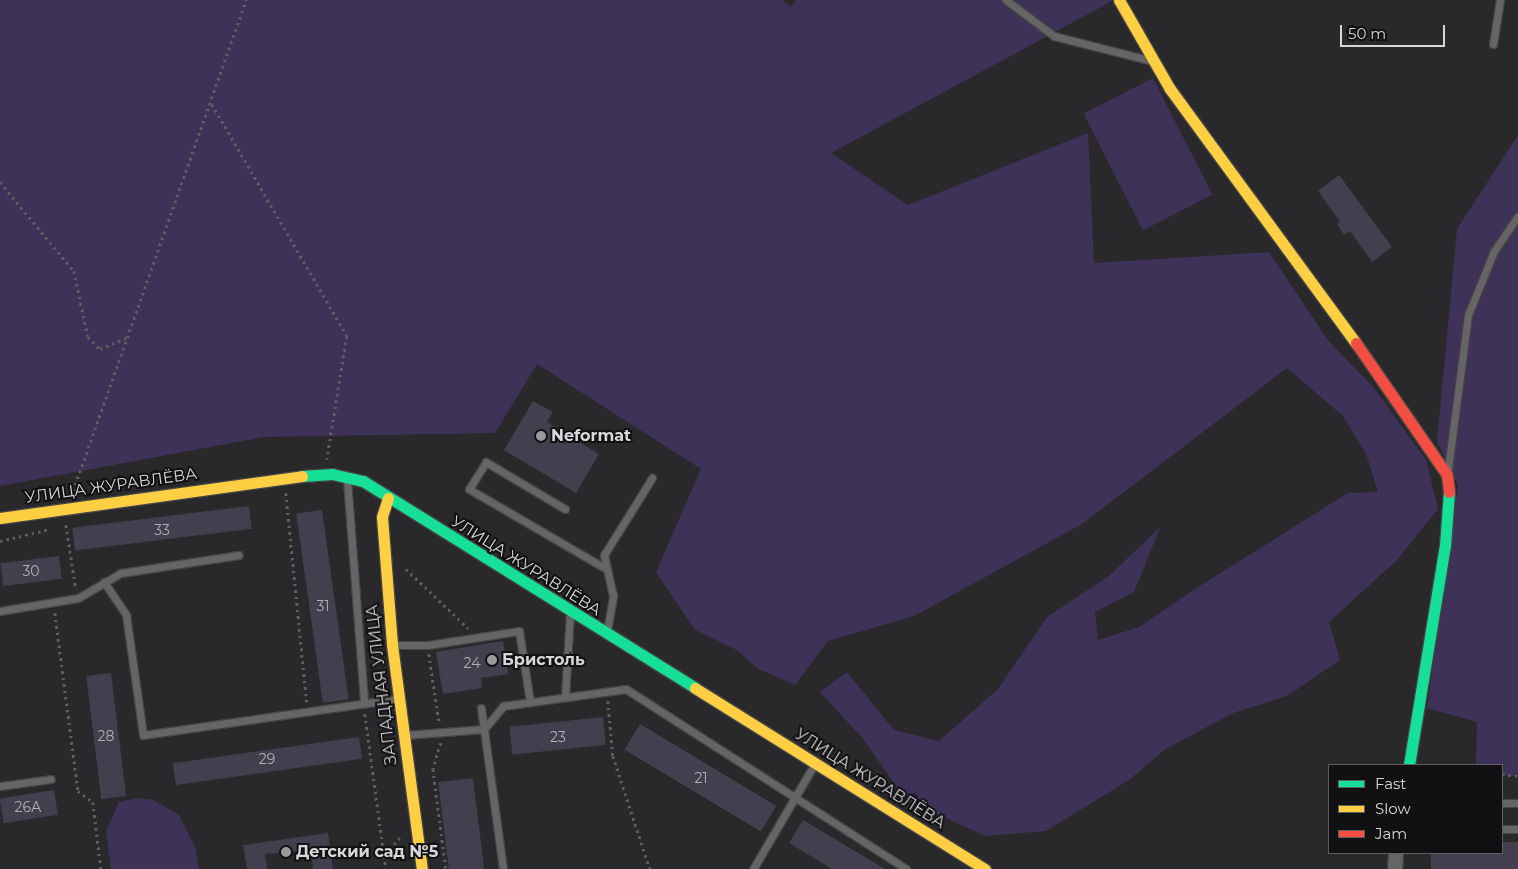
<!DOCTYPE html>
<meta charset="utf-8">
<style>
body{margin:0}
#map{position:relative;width:1518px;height:869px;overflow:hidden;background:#29282b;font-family:Montserrat,sans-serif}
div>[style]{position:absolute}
.green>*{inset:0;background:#3f3258;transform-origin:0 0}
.building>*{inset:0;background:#443f4e;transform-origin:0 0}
.path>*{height:2.5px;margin-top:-1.25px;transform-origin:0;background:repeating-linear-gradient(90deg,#5f5e61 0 2.5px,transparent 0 6.5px)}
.roads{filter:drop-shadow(1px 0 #454447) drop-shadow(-1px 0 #454447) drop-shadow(0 1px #454447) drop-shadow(0 -1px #454447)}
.lane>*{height:7px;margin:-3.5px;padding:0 3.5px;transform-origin:3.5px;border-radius:3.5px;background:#656566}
.street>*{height:14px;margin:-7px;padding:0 7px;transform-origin:7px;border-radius:7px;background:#656566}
.fast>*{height:11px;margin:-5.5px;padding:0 5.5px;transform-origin:5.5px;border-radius:5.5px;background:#16e098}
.slow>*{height:11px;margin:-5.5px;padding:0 5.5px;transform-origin:5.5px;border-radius:5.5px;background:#ffcf43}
.jam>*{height:11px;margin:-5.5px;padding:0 5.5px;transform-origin:5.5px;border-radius:5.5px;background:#f24e42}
.dots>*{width:14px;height:14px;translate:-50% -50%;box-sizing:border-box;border:2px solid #111113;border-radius:50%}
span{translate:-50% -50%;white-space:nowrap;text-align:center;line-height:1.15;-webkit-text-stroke:4px #111113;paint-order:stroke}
.number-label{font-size:14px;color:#b2b0b6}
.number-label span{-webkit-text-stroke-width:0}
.poi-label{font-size:16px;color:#d7d6d9;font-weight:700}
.left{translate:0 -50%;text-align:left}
.street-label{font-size:16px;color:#d7d6d9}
.legend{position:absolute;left:1328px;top:764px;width:175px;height:90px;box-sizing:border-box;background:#111113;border:1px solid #606062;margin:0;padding:6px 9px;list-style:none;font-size:15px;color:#d7d6d9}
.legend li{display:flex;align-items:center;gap:10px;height:25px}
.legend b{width:25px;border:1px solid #606062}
.scale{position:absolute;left:1340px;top:25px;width:105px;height:22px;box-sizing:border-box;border:2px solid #d7d6d9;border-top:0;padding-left:6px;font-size:15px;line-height:18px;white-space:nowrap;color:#d7d6d9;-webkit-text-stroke:4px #111113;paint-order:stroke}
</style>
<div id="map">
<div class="green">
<div style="clip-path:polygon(0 0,782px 0,791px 7px,796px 0,1114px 0,831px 153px,908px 205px,1088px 133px,1094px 263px,1269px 252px,1327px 339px,1374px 388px,1426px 460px,1438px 509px,1397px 560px,1329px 622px,1340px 660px,1287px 696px,1233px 713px,1164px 750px,1129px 780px,1046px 831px,985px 836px,905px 799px,864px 740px,820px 692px,847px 672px,894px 730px,939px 741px,998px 689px,1047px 617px,1109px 576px,1161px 526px,1134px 592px,1095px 612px,1098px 640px,1139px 627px,1198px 587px,1348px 493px,1378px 492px,1366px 454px,1343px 416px,1287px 368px,1082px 524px,914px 616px,828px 641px,795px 685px,757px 668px,737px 650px,695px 630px,656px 572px,701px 469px,537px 364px,495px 433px,264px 437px,0 486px)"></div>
<div style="left:1153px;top:78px;width:131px;height:78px;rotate:63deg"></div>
<div style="clip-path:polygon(1518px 135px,1518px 776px,1502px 776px,1502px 765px,1476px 765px,1477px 722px,1427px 708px,1458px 485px,1437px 441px,1457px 229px)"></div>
<div style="clip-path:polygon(138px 798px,153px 800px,179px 815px,195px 847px,199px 869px,111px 869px,106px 831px,119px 802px)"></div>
</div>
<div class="building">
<div style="clip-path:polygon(1339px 175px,1392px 247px,1372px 262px,1350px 231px,1344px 235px,1337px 224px,1340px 222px,1318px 191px)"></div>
<div style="clip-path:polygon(533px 401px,553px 412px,547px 422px,599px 454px,576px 493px,504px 450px)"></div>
<div style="left:249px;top:506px;width:23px;height:178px;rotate:83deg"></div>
<div style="left:322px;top:510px;width:191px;height:26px;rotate:82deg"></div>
<div style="left:59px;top:556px;width:23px;height:59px;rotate:83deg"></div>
<div style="clip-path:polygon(503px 641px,508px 674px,481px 678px,482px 688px,443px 694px,436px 652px)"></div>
<div style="left:111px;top:673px;width:124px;height:25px;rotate:83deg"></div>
<div style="left:603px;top:717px;width:28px;height:94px;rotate:84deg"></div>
<div style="left:640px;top:724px;width:159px;height:30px;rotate:31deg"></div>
<div style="left:359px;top:737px;width:22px;height:188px;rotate:82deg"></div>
<div style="left:473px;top:778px;width:92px;height:35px;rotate:83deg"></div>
<div style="left:54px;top:790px;width:25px;height:55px;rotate:81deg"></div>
<div style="clip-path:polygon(803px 820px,885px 869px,832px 869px,789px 843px)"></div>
<div style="clip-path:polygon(328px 833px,333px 869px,313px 869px,311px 850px,265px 854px,267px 869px,247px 869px,243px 845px)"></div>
<div style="clip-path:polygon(1502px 842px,1518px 842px,1518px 869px,1431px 869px,1431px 853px,1502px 853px)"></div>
</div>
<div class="path">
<div style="left:212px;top:104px;width:268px;rotate:59.8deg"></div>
<div style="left:347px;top:336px;width:125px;rotate:99.2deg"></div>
<div style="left:0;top:182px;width:116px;rotate:50.3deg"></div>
<div style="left:74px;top:271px;width:67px;rotate:78deg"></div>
<div style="left:88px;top:337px;width:17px;rotate:45deg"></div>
<div style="left:100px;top:349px;width:30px;rotate:-23deg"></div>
<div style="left:73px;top:491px;width:521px;rotate:-70.59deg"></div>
<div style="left:286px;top:493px;width:210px;rotate:84.3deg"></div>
<div style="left:66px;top:525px;width:65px;rotate:81.1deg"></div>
<div style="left:0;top:541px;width:51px;rotate:-13.5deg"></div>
<div style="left:406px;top:569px;width:86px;rotate:43.6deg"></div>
<div style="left:55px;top:613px;width:179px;rotate:82.6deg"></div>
<div style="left:78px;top:791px;width:19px;rotate:36deg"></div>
<div style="left:93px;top:802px;width:67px;rotate:83.2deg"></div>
<div style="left:429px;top:654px;width:69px;rotate:81.6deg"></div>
<div style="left:608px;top:701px;width:55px;rotate:84.8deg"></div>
<div style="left:613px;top:756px;width:119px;rotate:71.9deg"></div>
<div style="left:365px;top:714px;width:156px;rotate:82.3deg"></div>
<div style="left:441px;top:743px;width:27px;rotate:107deg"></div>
<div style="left:433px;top:769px;width:101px;rotate:82.6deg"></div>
<div style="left:1502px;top:774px;width:16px;rotate:7deg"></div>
<div style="left:385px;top:854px;width:24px;rotate:-48deg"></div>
</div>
<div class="roads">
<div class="lane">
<div style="left:1006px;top:0;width:60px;rotate:36.9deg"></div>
<div style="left:1054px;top:36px;width:97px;rotate:14.3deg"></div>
<div style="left:1493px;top:44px;width:45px;rotate:-81deg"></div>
<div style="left:1448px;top:469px;width:155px;rotate:-82.6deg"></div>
<div style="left:1468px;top:315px;width:69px;rotate:-67.9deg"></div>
<div style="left:1494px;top:251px;width:42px;rotate:-55.6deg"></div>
<div style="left:347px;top:480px;width:224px;rotate:85.6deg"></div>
<div style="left:565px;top:509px;width:92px;rotate:-149.3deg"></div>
<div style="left:486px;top:462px;width:32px;rotate:122deg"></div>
<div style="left:469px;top:489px;width:157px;rotate:30.2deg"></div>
<div style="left:104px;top:582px;width:40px;rotate:56deg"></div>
<div style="left:126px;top:615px;width:121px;rotate:81.9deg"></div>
<div style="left:143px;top:735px;width:257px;rotate:-8.1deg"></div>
<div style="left:0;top:611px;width:79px;rotate:-9.5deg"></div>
<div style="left:78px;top:598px;width:50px;rotate:-30.2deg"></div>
<div style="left:121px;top:573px;width:119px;rotate:-8.7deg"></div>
<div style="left:607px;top:631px;width:36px;rotate:-80deg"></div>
<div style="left:613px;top:596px;width:42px;rotate:-102.4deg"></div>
<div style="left:604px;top:555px;width:91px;rotate:-58.1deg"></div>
<div style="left:395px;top:645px;width:33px"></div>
<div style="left:428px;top:645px;width:92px;rotate:-8.7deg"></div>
<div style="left:519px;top:631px;width:72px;rotate:81.2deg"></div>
<div style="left:565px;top:697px;width:84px;rotate:-86.6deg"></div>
<div style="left:481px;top:708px;width:162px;rotate:82.2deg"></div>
<div style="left:405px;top:735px;width:79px;rotate:-4.3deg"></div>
<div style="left:484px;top:729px;width:30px;rotate:-50deg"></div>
<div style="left:503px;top:706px;width:124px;rotate:-7.9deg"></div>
<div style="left:626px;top:689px;width:333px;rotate:32.7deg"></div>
<div style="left:0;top:786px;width:51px;rotate:-7.8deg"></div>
<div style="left:1502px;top:803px;width:16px"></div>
<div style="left:1502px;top:829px;width:16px"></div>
<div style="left:753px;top:869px;width:121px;rotate:-59.6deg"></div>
</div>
<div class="street">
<div style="left:1395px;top:869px;width:16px;rotate:-86deg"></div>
</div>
<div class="fast">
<div style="left:302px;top:476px;width:30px;rotate:-4deg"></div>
<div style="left:332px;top:474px;width:32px;rotate:13deg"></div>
<div style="left:363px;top:481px;width:391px;rotate:31.9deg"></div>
<div style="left:1409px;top:765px;width:222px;rotate:-80.7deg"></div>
<div style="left:1445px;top:546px;width:54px;rotate:-85.8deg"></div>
</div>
<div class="slow">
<div style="left:1119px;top:0;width:103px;rotate:60.2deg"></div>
<div style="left:1170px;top:89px;width:315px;rotate:53.8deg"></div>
<div style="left:388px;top:498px;width:20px;rotate:108deg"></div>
<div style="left:382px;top:517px;width:128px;rotate:85.5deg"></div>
<div style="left:392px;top:645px;width:226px;rotate:82.4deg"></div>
<div style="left:0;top:518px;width:305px;rotate:-7.9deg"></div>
<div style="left:695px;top:688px;width:342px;rotate:32deg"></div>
</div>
<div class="jam">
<div style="left:1356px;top:343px;width:160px;rotate:55.4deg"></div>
<div style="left:1447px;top:475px;width:17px;rotate:83deg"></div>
</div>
</div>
<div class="dots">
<div style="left:541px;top:436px;background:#9a999c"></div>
<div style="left:492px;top:660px;background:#9a999c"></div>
<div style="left:286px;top:852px;background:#9a999c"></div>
</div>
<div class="number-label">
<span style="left:162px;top:530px">33</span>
<span style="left:31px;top:571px">30</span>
<span style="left:323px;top:606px">31</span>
<span style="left:472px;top:663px">24</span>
<span style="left:106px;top:736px">28</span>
<span style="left:558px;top:737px">23</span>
<span style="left:267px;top:759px">29</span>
<span style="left:701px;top:778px">21</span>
<span style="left:28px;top:807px">26А</span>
</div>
<div class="poi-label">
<span class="left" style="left:551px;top:436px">Neformat</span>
<span class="left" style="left:502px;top:660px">Бристоль</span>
<span class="left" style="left:296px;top:852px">Детский сад №5</span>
</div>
<div class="street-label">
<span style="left:111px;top:486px;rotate:-8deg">УЛИЦА ЖУРАВЛЁВА</span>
<span style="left:526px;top:566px;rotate:32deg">УЛИЦА ЖУРАВЛЁВА</span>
<span style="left:382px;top:685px;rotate:-97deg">ЗАПАДНАЯ УЛИЦА</span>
<span style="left:870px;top:779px;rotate:32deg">УЛИЦА ЖУРАВЛЁВА</span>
</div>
<ul class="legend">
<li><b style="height:6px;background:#16e098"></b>Fast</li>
<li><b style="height:6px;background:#ffcf43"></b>Slow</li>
<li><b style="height:6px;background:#f24e42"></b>Jam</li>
</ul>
<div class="scale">50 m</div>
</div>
